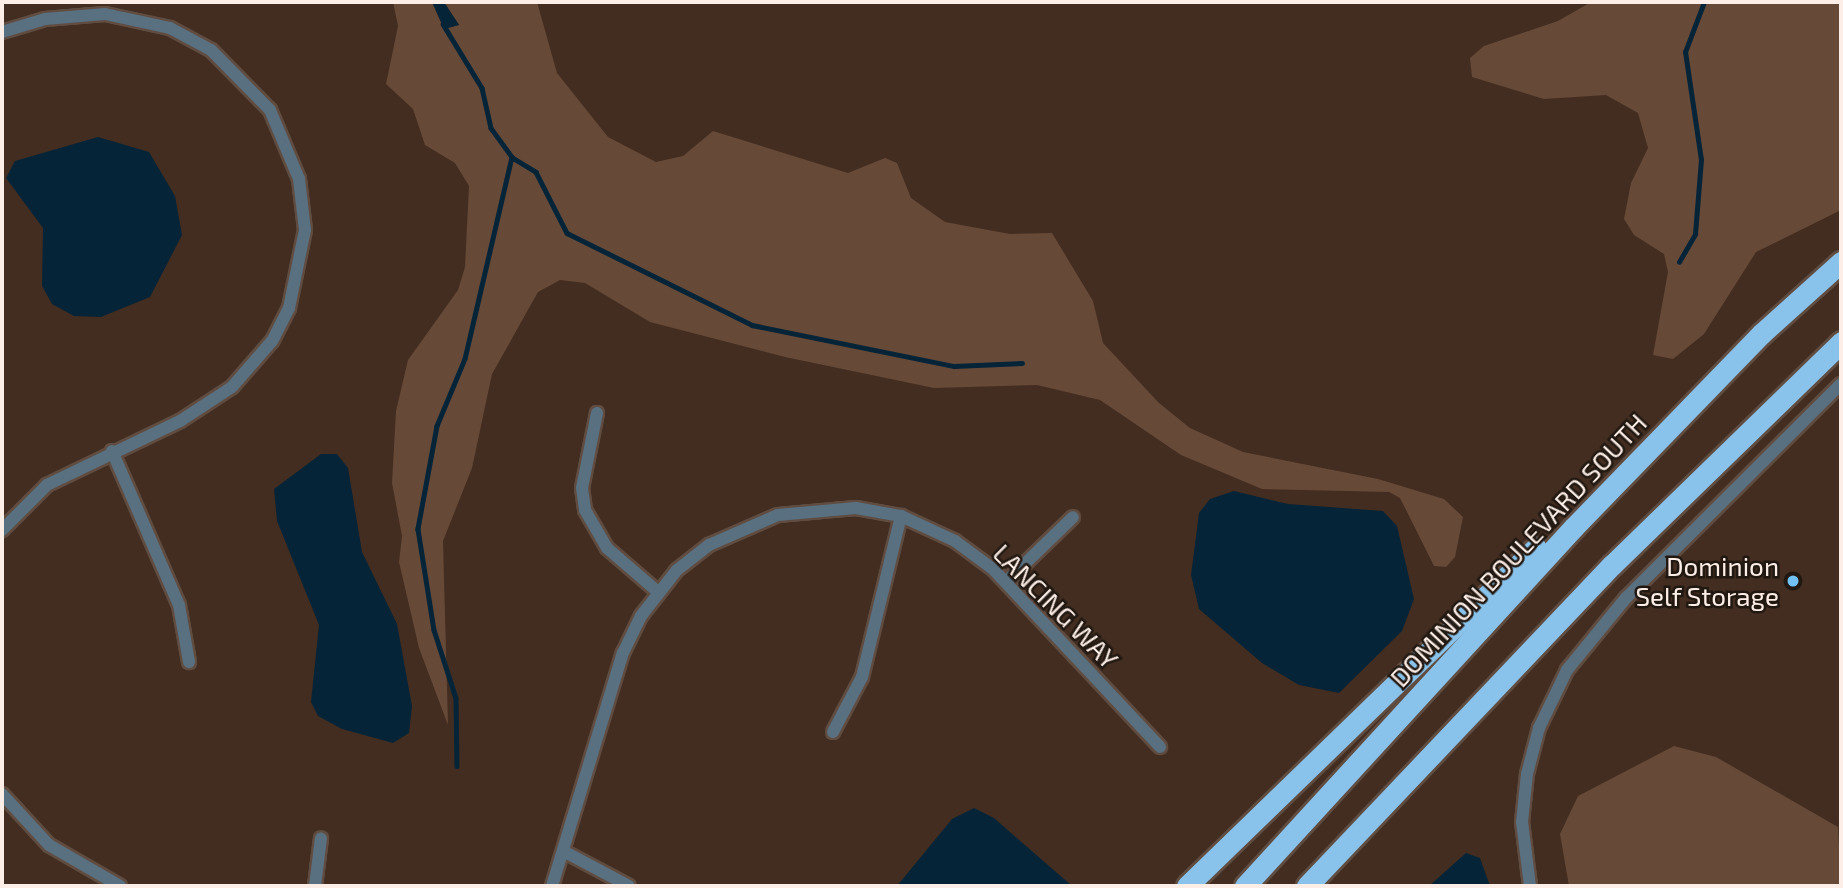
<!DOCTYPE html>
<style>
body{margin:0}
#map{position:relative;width:1843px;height:888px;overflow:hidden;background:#422d20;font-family:"Exo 2",sans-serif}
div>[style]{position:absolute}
.green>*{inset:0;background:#674937}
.water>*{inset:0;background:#062437}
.stream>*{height:4.5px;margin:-2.25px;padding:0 2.25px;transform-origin:2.25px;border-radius:2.25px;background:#062437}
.roads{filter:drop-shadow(2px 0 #604c40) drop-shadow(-2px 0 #604c40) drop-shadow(0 2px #604c40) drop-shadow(0 -2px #604c40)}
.street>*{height:12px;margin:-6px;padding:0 6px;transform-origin:6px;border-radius:6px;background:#597080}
.highway>*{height:21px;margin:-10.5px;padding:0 10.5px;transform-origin:10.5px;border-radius:10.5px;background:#89c3eb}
.dots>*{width:19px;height:19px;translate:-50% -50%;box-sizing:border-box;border:4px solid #211812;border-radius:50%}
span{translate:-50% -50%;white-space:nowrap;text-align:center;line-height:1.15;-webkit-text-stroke:5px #211812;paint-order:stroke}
.street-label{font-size:26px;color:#fdefe7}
.poi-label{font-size:26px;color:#fdefe7}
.right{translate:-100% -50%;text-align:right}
.frame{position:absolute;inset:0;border:4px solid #fdefe7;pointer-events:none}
</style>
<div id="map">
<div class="green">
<div style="clip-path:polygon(393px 2px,432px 2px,444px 29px,459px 25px,444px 2px,537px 2px,557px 73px,608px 137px,656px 162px,683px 156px,713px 131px,848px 173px,885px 158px,897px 163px,911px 198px,945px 222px,1010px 234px,1052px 233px,1093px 301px,1103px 343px,1159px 403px,1190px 428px,1243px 452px,1378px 479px,1444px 499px,1463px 517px,1455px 557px,1446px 567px,1434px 566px,1400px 498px,1389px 492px,1262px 489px,1181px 455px,1100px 400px,1037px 385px,934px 388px,785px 357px,650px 322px,585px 283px,560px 280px,538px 292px,492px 374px,472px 468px,443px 541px,448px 725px,419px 648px,399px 562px,402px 536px,392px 483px,396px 411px,408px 360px,458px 290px,465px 267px,469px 186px,455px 163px,425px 145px,413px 109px,386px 84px,398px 26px)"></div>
<div style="clip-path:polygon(1591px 2px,1841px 2px,1841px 210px,1756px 252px,1704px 334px,1673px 359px,1653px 355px,1668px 272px,1664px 254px,1634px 235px,1624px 219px,1631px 183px,1648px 148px,1638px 113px,1606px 95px,1544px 99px,1472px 77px,1470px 58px,1484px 46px,1558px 21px)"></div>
<div style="clip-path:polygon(1674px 746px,1716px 757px,1838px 827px,1841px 886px,1569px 886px,1560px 834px,1578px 796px)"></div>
</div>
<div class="water">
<div style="clip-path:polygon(432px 2px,444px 2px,459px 25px,444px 29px)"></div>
<div style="clip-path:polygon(98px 137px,149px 152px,175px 196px,182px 235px,150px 297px,101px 317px,74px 316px,52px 304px,42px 286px,43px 228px,6px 178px,15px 161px)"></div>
<div style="clip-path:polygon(321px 454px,337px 454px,348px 468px,362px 552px,397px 624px,412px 706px,409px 733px,393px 743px,342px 729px,318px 716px,311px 702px,319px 625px,277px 521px,274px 489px)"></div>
<div style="clip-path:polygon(1234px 491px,1288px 504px,1383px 511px,1397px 526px,1414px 599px,1402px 631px,1339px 693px,1299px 685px,1262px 663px,1199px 609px,1191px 575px,1199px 513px,1210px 499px)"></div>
<div style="clip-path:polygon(974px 808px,994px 818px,1072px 886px,897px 886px,952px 819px)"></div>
<div style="clip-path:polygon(1466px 853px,1480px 858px,1490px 886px,1429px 886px)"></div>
</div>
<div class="stream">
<div style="left:443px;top:24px;width:75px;rotate:58.6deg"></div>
<div style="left:482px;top:88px;width:41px;rotate:77.3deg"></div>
<div style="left:491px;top:128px;width:36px;rotate:54deg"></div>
<div style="left:512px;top:157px;width:207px;rotate:103.1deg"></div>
<div style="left:465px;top:359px;width:73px;rotate:112.7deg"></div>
<div style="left:437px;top:426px;width:105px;rotate:100.5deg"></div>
<div style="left:418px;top:529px;width:102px;rotate:81deg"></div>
<div style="left:434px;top:630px;width:71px;rotate:72.1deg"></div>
<div style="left:456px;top:698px;width:68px;rotate:89.2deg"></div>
<div style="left:513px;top:158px;width:27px;rotate:31deg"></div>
<div style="left:536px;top:172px;width:68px;rotate:63.1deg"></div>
<div style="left:567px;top:233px;width:207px;rotate:26.4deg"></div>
<div style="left:752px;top:325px;width:206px;rotate:11.5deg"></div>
<div style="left:954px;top:366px;width:68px;rotate:-2.5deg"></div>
<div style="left:1679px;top:262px;width:32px;rotate:-60deg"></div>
<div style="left:1695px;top:234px;width:74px;rotate:-85.4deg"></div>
<div style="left:1701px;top:160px;width:109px;rotate:-98.4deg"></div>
<div style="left:1685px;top:52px;width:53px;rotate:-69.2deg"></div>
</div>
<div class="roads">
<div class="street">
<div style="left:2px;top:32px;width:45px;rotate:-16.8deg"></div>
<div style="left:45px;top:19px;width:60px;rotate:-4.8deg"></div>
<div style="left:105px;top:14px;width:66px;rotate:12.2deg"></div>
<div style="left:170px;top:28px;width:47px;rotate:28.2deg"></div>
<div style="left:211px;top:50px;width:84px;rotate:45.5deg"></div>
<div style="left:270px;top:110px;width:75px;rotate:67.2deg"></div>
<div style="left:299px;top:179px;width:51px;rotate:83.3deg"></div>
<div style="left:305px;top:230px;width:80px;rotate:101.6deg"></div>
<div style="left:289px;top:308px;width:37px;rotate:117deg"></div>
<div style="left:272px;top:341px;width:61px;rotate:131deg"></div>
<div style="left:232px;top:387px;width:62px;rotate:146.8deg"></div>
<div style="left:180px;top:421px;width:148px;rotate:154.3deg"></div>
<div style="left:47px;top:485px;width:64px;rotate:135deg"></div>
<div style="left:597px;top:413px;width:76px;rotate:101.3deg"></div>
<div style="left:582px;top:488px;width:22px;rotate:82deg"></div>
<div style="left:585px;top:510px;width:44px;rotate:59.9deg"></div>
<div style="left:607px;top:548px;width:67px;rotate:40.8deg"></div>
<div style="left:112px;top:451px;width:168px;rotate:66.5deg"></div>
<div style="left:179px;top:605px;width:58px;rotate:80deg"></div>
<div style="left:1006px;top:582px;width:93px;rotate:-44.1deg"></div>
<div style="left:833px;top:732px;width:62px;rotate:-62.2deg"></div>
<div style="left:862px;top:677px;width:166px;rotate:-76.4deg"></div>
<div style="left:2px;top:794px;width:69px;rotate:47.3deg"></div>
<div style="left:49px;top:845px;width:82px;rotate:30deg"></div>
<div style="left:565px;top:852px;width:72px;rotate:28deg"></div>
<div style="left:315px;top:886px;width:48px;rotate:-82.9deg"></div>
<div style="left:552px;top:886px;width:244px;rotate:-73.1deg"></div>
<div style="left:623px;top:653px;width:41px;rotate:-64.1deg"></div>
<div style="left:641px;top:616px;width:58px;rotate:-52deg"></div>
<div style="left:677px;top:570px;width:41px;rotate:-38deg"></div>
<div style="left:709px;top:545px;width:75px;rotate:-23.5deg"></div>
<div style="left:778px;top:515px;width:78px;rotate:-5.1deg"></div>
<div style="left:856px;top:508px;width:46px;rotate:10.1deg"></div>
<div style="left:901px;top:516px;width:60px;rotate:24.8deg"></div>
<div style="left:955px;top:541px;width:47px;rotate:36.4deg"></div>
<div style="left:993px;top:569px;width:244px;rotate:46.8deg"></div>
<div style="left:1530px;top:886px;width:64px;rotate:-97.1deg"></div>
<div style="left:1522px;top:822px;width:48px;rotate:-84.1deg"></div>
<div style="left:1527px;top:774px;width:48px;rotate:-75.4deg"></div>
<div style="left:1539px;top:728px;width:64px;rotate:-64.2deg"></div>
<div style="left:1567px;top:670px;width:93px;rotate:-50.7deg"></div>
<div style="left:1626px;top:598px;width:303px;rotate:-44.9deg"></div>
</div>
<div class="highway">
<div style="left:1187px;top:886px;width:486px;rotate:-44.1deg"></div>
<div style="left:1245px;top:886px;width:487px;rotate:-47.5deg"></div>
<div style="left:1574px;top:527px;width:269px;rotate:-45.9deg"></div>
<div style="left:1761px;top:334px;width:108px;rotate:-42deg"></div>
<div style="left:1307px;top:886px;width:443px;rotate:-46.5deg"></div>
<div style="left:1612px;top:565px;width:320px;rotate:-44.2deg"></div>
</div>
</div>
<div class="dots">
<div style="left:1793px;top:581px;background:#72c1f5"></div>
</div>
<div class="street-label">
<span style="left:1518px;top:550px;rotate:-47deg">DOMINION BOULEVARD SOUTH</span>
<span style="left:1056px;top:606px;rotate:45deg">LANCING WAY</span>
</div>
<div class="poi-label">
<span class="right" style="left:1779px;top:581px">Dominion<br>Self Storage</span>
</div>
<div class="frame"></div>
</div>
